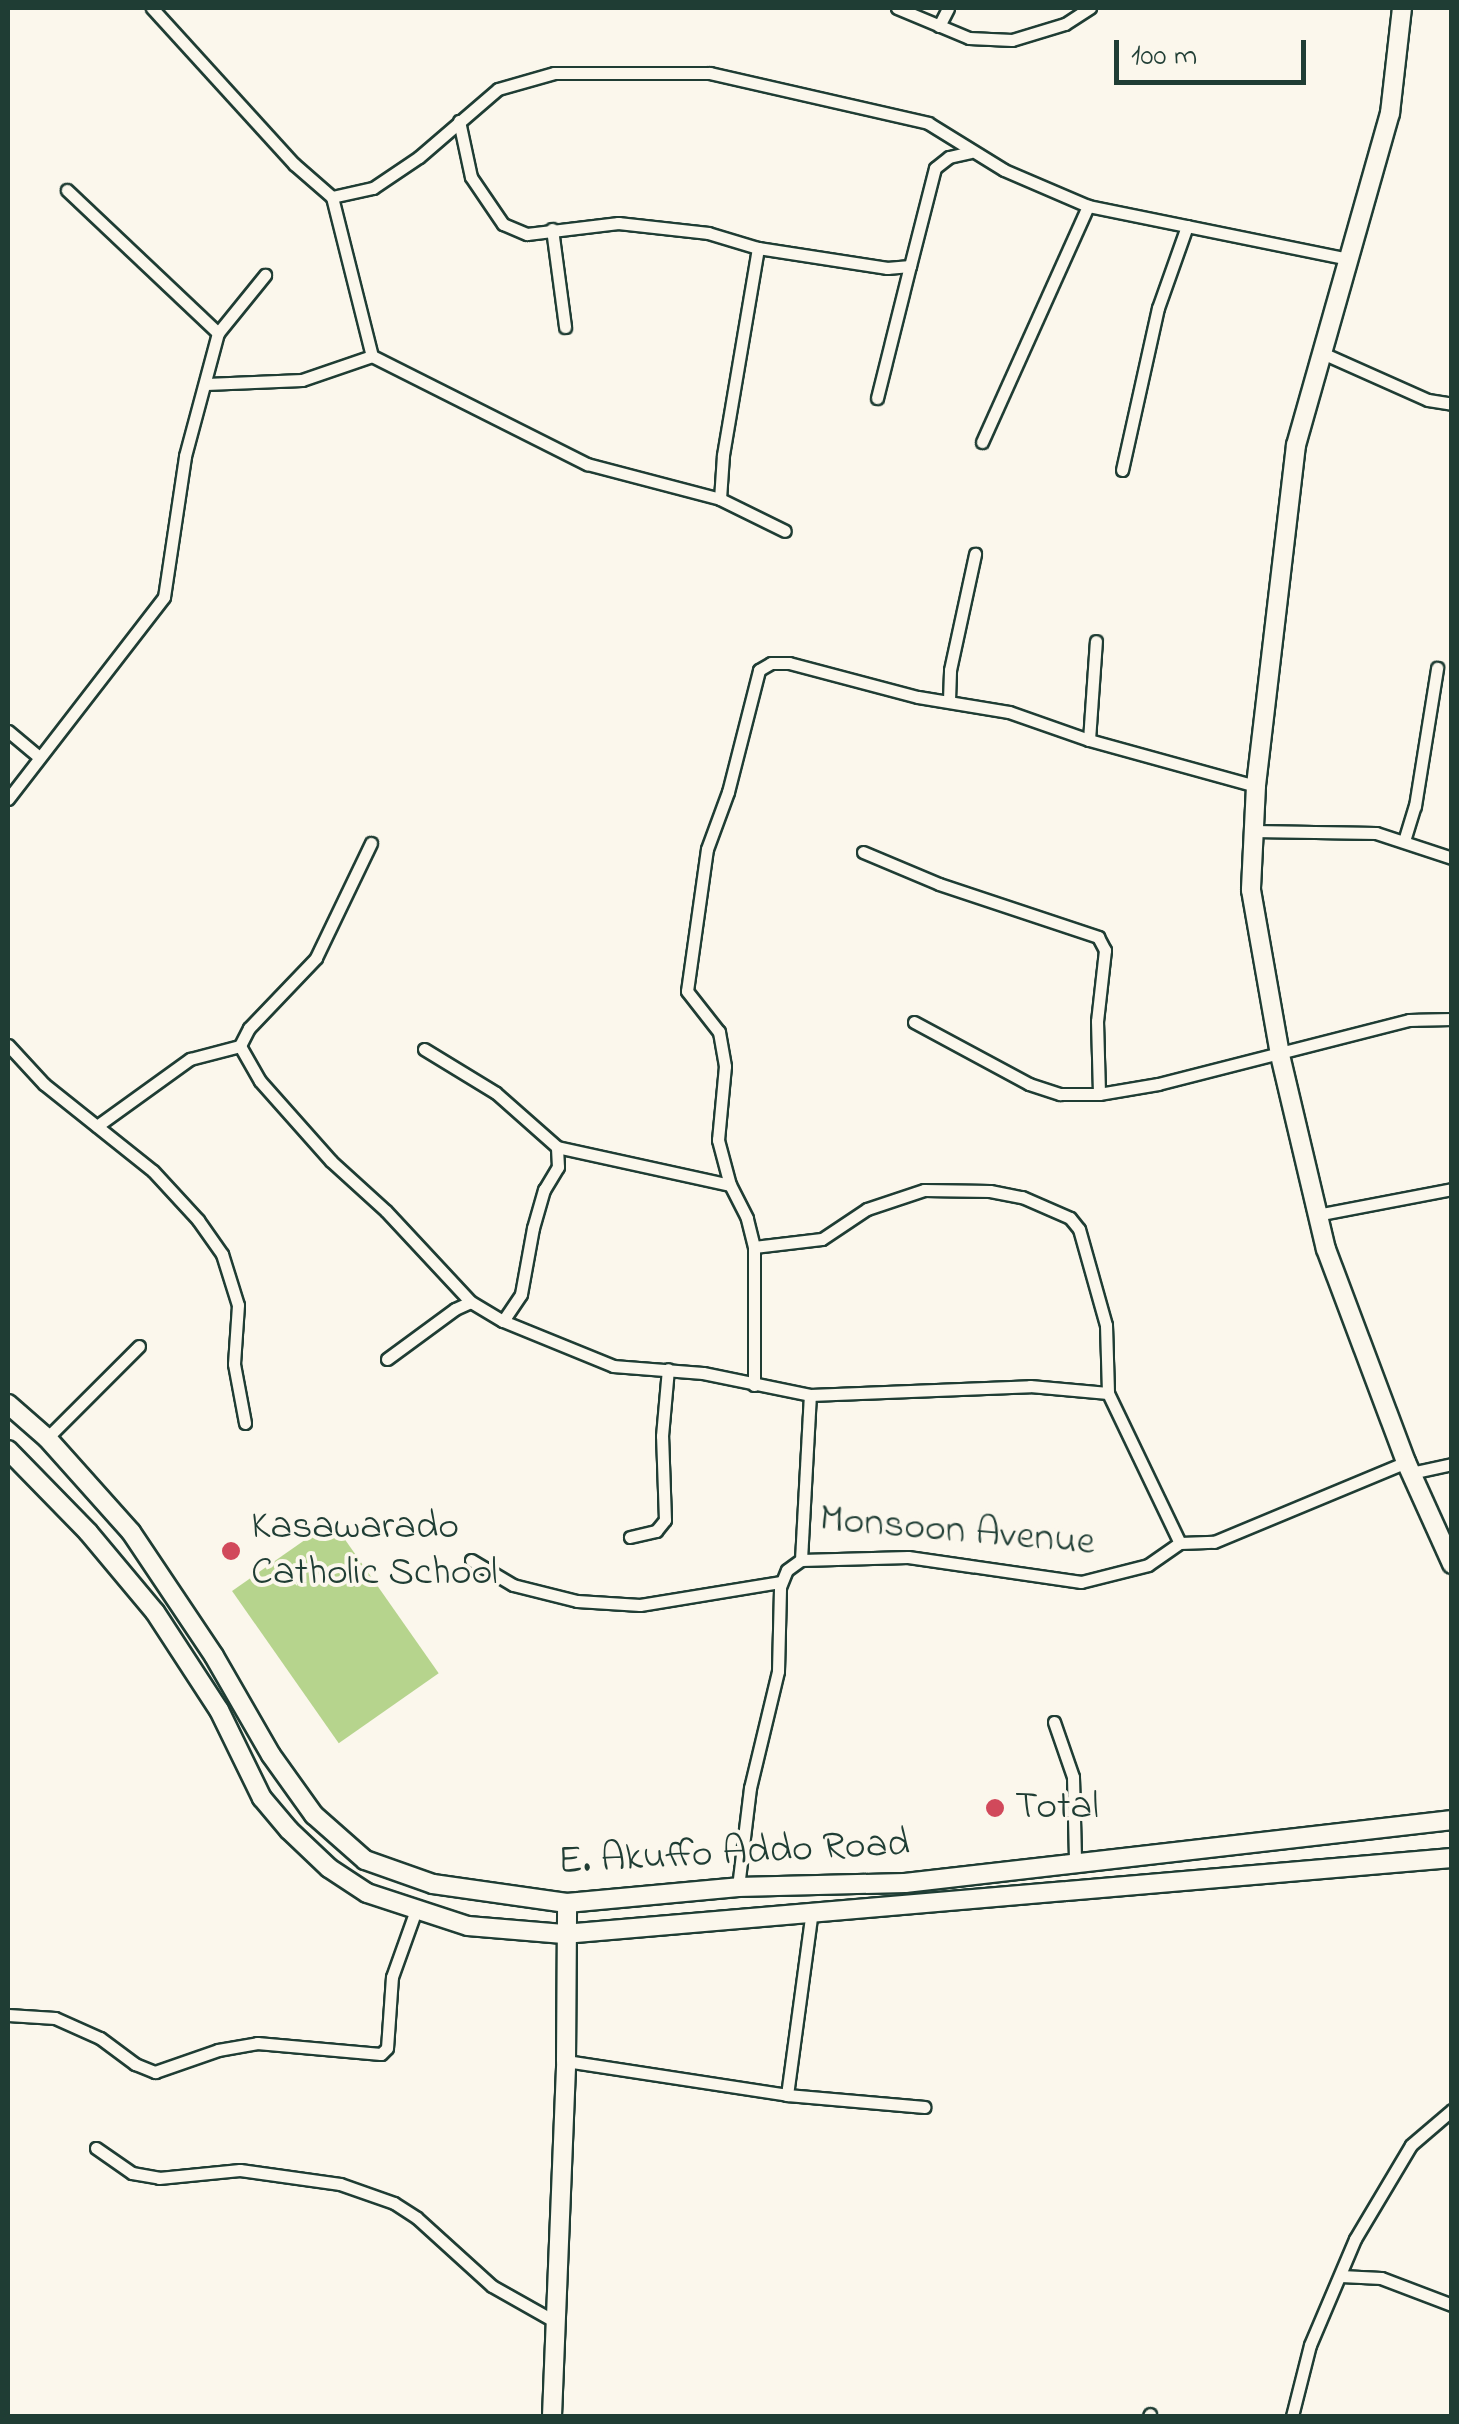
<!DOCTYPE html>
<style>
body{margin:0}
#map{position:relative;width:1459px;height:2424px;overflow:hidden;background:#fbf7ec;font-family:"Indie Flower",sans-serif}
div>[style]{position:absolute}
.green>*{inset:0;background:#b6d48d;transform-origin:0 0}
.roads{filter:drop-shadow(2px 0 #1f3d34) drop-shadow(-2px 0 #1f3d34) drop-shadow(0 2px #1f3d34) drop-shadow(0 -2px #1f3d34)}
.street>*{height:11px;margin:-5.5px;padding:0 5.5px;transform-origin:5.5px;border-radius:5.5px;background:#fbf7ec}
.secondary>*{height:18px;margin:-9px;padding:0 9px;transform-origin:9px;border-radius:9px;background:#fbf7ec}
.dots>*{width:28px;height:28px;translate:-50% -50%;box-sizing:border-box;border:5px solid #fbf7ec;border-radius:50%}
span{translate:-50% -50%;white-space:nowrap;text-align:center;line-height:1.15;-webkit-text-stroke:8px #fbf7ec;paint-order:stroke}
.poi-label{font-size:40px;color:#1f3d34}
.left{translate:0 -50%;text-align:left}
.street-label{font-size:40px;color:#1f3d34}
.frame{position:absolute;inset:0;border:10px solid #1f3d34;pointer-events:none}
.scale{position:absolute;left:1114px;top:40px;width:192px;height:45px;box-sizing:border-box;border:5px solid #1f3d34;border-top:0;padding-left:12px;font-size:30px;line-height:35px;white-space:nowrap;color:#1f3d34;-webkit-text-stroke:8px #fbf7ec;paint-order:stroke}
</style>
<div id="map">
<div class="green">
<div style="left:332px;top:1521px;width:186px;height:122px;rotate:55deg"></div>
</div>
<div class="roads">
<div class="street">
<div style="left:152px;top:8px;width:211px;rotate:47.7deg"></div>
<div style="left:294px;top:164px;width:50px;rotate:41deg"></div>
<div style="left:332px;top:197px;width:164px;rotate:75.9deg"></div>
<div style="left:372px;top:356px;width:74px;rotate:161.1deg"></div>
<div style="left:302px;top:380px;width:96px;rotate:177.6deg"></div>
<div style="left:897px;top:8px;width:78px;rotate:22.6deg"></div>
<div style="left:969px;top:38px;width:43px;rotate:2.7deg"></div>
<div style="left:1012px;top:40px;width:55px;rotate:-16.8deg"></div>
<div style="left:1065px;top:24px;width:30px;rotate:-33deg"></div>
<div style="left:939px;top:26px;width:20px;rotate:-63deg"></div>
<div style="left:459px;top:121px;width:57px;rotate:77.9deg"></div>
<div style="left:471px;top:177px;width:57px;rotate:55.8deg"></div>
<div style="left:503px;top:224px;width:26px;rotate:23deg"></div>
<div style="left:527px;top:234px;width:92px;rotate:-6.9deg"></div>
<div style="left:618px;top:223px;width:91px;rotate:6.3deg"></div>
<div style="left:708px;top:233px;width:52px;rotate:16.7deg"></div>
<div style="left:758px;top:248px;width:131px;rotate:8.8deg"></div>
<div style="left:887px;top:268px;width:23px;rotate:-5deg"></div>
<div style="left:910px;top:266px;width:101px;rotate:-75.7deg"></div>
<div style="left:935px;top:168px;width:18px;rotate:-38deg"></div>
<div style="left:949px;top:157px;width:22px;rotate:-13deg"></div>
<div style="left:332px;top:197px;width:42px;rotate:-12.4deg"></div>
<div style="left:373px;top:188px;width:55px;rotate:-34deg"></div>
<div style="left:419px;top:157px;width:104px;rotate:-40.7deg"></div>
<div style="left:498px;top:89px;width:58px;rotate:-15.9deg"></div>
<div style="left:554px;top:73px;width:156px"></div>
<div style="left:710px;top:73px;width:224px;rotate:12.9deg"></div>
<div style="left:928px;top:123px;width:89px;rotate:31.7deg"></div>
<div style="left:1004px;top:170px;width:91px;rotate:23.2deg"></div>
<div style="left:1088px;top:206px;width:265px;rotate:11.5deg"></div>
<div style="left:552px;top:229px;width:99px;rotate:82.4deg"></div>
<div style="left:218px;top:333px;width:75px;rotate:-51deg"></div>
<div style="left:1320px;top:352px;width:118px;rotate:24deg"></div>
<div style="left:1428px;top:400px;width:24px;rotate:9deg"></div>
<div style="left:372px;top:356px;width:241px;rotate:26.7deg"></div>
<div style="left:587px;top:464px;width:138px;rotate:14.7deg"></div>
<div style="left:720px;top:499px;width:72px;rotate:26.2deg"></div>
<div style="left:877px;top:398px;width:136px;rotate:-76deg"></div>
<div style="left:982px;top:442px;width:259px;rotate:-65.8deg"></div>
<div style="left:1122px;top:470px;width:166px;rotate:-77.5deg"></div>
<div style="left:1158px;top:308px;width:87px;rotate:-70.5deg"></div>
<div style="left:720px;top:499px;width:44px;rotate:-86.1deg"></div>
<div style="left:723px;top:455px;width:210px;rotate:-80.4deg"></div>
<div style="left:949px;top:700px;width:30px;rotate:-88deg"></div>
<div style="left:950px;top:670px;width:119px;rotate:-77.8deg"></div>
<div style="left:8px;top:731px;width:39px;rotate:40deg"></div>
<div style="left:1089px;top:740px;width:99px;rotate:-86deg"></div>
<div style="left:8px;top:799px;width:255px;rotate:-52.3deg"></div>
<div style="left:164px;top:597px;width:143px;rotate:-81.5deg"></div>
<div style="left:185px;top:456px;width:127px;rotate:-75deg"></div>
<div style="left:218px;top:333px;width:208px;rotate:-136.6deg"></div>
<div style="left:1253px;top:831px;width:123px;rotate:0.9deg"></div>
<div style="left:1376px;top:833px;width:80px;rotate:18.2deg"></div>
<div style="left:1404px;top:841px;width:37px;rotate:-73deg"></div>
<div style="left:1415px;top:806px;width:140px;rotate:-80.9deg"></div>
<div style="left:371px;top:843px;width:127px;rotate:115.6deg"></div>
<div style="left:316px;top:958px;width:97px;rotate:133.7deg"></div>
<div style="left:249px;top:1028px;width:20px;rotate:117deg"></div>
<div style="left:240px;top:1046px;width:40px;rotate:60.3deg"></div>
<div style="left:260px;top:1081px;width:107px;rotate:48.4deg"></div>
<div style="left:331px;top:1161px;width:74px;rotate:42.3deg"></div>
<div style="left:386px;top:1211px;width:125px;rotate:47deg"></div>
<div style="left:471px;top:1302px;width:37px;rotate:31deg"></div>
<div style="left:503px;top:1321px;width:119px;rotate:22.2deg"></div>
<div style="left:613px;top:1366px;width:90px;rotate:4.4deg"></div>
<div style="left:703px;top:1373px;width:109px;rotate:11.6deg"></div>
<div style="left:810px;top:1395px;width:220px;rotate:-2.3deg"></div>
<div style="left:1030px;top:1386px;width:78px;rotate:5.1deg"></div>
<div style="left:863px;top:852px;width:82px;rotate:22.8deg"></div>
<div style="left:939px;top:884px;width:168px;rotate:18.4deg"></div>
<div style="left:1098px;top:937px;width:15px;rotate:62deg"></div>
<div style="left:1105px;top:950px;width:71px;rotate:96.4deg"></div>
<div style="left:1097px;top:1021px;width:73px;rotate:88.4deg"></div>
<div style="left:914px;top:1022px;width:131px;rotate:28.3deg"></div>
<div style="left:1029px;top:1084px;width:33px;rotate:18deg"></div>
<div style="left:1060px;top:1094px;width:39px"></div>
<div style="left:1099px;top:1094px;width:60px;rotate:-9.6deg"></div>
<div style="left:1158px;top:1084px;width:259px;rotate:-14.3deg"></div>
<div style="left:1409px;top:1020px;width:43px;rotate:-1.3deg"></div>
<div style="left:8px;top:1045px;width:53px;rotate:47.3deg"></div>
<div style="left:44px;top:1084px;width:139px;rotate:38.6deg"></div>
<div style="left:153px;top:1171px;width:67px;rotate:47.4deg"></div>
<div style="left:198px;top:1220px;width:42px;rotate:54.8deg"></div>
<div style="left:222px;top:1254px;width:53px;rotate:72.6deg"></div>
<div style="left:238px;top:1305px;width:59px;rotate:93.9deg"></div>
<div style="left:234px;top:1364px;width:60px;rotate:79.4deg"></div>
<div style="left:424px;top:1049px;width:84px;rotate:31.4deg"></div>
<div style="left:496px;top:1093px;width:81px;rotate:41.5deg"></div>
<div style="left:557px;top:1147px;width:177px;rotate:12.4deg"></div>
<div style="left:97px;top:1126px;width:115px;rotate:-35.8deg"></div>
<div style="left:190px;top:1059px;width:52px;rotate:-14.6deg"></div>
<div style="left:1316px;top:1215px;width:138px;rotate:-10.8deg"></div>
<div style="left:754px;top:1247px;width:68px;rotate:-6.7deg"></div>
<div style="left:822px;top:1239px;width:54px;rotate:-33.7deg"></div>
<div style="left:867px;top:1209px;width:60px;rotate:-18.4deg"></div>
<div style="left:924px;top:1190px;width:66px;rotate:0.9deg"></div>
<div style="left:990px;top:1191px;width:33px;rotate:11deg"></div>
<div style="left:1022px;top:1197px;width:52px;rotate:23.6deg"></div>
<div style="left:1070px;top:1218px;width:14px;rotate:51deg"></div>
<div style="left:1079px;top:1229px;width:100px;rotate:74.3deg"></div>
<div style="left:1106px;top:1325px;width:68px;rotate:88.3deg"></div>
<div style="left:503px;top:1321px;width:32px;rotate:-56deg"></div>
<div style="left:521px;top:1294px;width:67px;rotate:-79.7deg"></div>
<div style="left:533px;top:1228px;width:40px;rotate:-74deg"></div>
<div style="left:544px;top:1190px;width:27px;rotate:-59deg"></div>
<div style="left:558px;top:1167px;width:20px;rotate:-93deg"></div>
<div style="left:387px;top:1359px;width:84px;rotate:-36.3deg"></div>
<div style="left:455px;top:1309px;width:17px;rotate:-24deg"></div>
<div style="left:754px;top:1385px;width:138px;rotate:-90deg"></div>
<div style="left:754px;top:1247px;width:30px;rotate:-104deg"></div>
<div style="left:747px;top:1218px;width:37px;rotate:-117deg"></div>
<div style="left:730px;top:1185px;width:47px;rotate:-104.9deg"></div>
<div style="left:718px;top:1140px;width:74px;rotate:-84.6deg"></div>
<div style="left:725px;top:1066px;width:35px;rotate:-100deg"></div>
<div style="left:719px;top:1032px;width:52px;rotate:-128deg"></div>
<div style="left:687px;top:991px;width:143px;rotate:-82deg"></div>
<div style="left:707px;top:849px;width:61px;rotate:-69.8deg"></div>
<div style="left:728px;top:792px;width:126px;rotate:-75.7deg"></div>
<div style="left:759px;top:670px;width:14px;rotate:-30deg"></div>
<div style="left:771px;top:663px;width:18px"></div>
<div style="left:789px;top:663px;width:133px;rotate:14.8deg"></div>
<div style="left:918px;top:697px;width:92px;rotate:9.4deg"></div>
<div style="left:1009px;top:712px;width:85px;rotate:19.3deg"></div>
<div style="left:1089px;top:740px;width:173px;rotate:15.4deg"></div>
<div style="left:1108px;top:1393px;width:166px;rotate:64.4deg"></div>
<div style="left:47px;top:1438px;width:130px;rotate:-45deg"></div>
<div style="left:1411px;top:1473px;width:42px;rotate:-12.4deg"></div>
<div style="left:630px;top:1537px;width:27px;rotate:-13deg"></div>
<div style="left:656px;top:1531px;width:14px;rotate:-51deg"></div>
<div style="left:665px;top:1520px;width:84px;rotate:-92deg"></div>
<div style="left:662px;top:1436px;width:67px;rotate:-84.9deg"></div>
<div style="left:471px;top:1560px;width:49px;rotate:30.8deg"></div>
<div style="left:513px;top:1585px;width:66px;rotate:14deg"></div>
<div style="left:577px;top:1601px;width:63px;rotate:3.6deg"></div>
<div style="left:640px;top:1605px;width:143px;rotate:-9.3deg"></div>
<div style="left:801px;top:1560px;width:107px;rotate:-1.6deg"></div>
<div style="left:908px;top:1557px;width:175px;rotate:8.2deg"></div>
<div style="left:1081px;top:1582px;width:69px;rotate:-14.2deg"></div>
<div style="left:1148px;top:1565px;width:39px;rotate:-35deg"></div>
<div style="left:1180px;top:1543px;width:34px;rotate:-2deg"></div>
<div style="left:1214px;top:1542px;width:208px;rotate:-22.6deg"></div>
<div style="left:801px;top:1560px;width:165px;rotate:-86.9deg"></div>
<div style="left:1054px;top:1722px;width:58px;rotate:70.9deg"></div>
<div style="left:1073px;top:1777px;width:84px;rotate:88.6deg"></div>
<div style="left:738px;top:1887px;width:100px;rotate:-83.1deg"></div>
<div style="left:750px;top:1788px;width:120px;rotate:-76.5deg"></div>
<div style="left:778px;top:1671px;width:84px;rotate:-88.6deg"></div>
<div style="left:780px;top:1587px;width:18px;rotate:-68deg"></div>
<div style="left:787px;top:1570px;width:17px;rotate:-36deg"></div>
<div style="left:8px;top:2015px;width:47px;rotate:3.7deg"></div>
<div style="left:55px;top:2018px;width:49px;rotate:24deg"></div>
<div style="left:100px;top:2038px;width:44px;rotate:36.6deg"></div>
<div style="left:135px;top:2064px;width:22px;rotate:22deg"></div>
<div style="left:155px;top:2072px;width:67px;rotate:-19.2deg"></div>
<div style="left:218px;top:2050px;width:40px;rotate:-10deg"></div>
<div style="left:257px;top:2043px;width:124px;rotate:5.1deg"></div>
<div style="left:381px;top:2054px;width:8px;rotate:-45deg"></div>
<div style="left:387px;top:2048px;width:71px;rotate:-86deg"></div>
<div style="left:392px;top:1977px;width:71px;rotate:-70.3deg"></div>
<div style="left:566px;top:2061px;width:224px;rotate:8.7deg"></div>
<div style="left:787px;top:2095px;width:138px;rotate:5deg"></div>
<div style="left:787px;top:2095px;width:186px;rotate:-82.3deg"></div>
<div style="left:96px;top:2148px;width:44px;rotate:34.8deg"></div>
<div style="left:132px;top:2173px;width:27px;rotate:10deg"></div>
<div style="left:159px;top:2178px;width:81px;rotate:-5.6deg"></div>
<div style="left:240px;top:2170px;width:101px;rotate:8deg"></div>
<div style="left:340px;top:2184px;width:57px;rotate:19.4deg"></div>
<div style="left:394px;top:2203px;width:27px;rotate:33deg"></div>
<div style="left:417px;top:2218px;width:101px;rotate:42.2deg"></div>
<div style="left:492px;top:2286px;width:73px;rotate:29.4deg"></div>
<div style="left:1341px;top:2276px;width:40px;rotate:2.9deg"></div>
<div style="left:1381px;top:2278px;width:76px;rotate:20.8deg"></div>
<div style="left:1149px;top:2416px;width:2px;rotate:-63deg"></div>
<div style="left:1292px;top:2416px;width:73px;rotate:-75.8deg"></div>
<div style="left:1310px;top:2345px;width:115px;rotate:-67deg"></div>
<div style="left:1355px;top:2239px;width:109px;rotate:-59.2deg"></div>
<div style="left:1411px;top:2145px;width:54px;rotate:-40.5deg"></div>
</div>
<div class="secondary">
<div style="left:1402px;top:8px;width:106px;rotate:96.5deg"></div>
<div style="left:1390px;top:113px;width:345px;rotate:105.8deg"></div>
<div style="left:1296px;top:445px;width:343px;rotate:96.7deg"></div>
<div style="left:1256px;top:786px;width:104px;rotate:92.8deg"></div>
<div style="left:1251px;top:890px;width:168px;rotate:80deg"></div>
<div style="left:1280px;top:1055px;width:199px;rotate:76.7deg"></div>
<div style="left:1326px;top:1249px;width:228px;rotate:69.4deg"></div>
<div style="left:1406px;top:1462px;width:112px;rotate:65.7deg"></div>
<div style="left:8px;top:1404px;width:52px;rotate:41.1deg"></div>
<div style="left:47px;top:1438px;width:126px;rotate:48.2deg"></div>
<div style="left:131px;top:1532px;width:149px;rotate:56.2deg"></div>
<div style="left:214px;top:1656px;width:114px;rotate:60.1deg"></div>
<div style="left:271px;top:1755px;width:74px;rotate:54.4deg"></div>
<div style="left:314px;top:1815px;width:68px;rotate:41.4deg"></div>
<div style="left:365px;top:1860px;width:72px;rotate:19.4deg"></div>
<div style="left:433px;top:1884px;width:135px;rotate:8.1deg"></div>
<div style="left:567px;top:1903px;width:172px;rotate:-5.3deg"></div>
<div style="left:738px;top:1887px;width:167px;rotate:-1.4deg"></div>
<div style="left:905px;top:1883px;width:551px;rotate:-6.57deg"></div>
<div style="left:8px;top:1450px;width:115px;rotate:45.7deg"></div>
<div style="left:88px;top:1532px;width:104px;rotate:50.1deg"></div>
<div style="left:155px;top:1612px;width:117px;rotate:56.9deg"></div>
<div style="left:219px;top:1710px;width:98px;rotate:64deg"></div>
<div style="left:262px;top:1798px;width:42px;rotate:49.8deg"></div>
<div style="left:289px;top:1830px;width:55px;rotate:43.5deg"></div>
<div style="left:329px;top:1868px;width:45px;rotate:33.3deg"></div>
<div style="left:367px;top:1893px;width:106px;rotate:18.1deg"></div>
<div style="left:468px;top:1926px;width:96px;rotate:4.8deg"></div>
<div style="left:564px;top:1934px;width:891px;rotate:-4.89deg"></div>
<div style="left:552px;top:2416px;width:355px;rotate:-87.7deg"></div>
<div style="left:566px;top:2061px;width:158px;rotate:-89.6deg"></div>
</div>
</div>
<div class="dots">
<div style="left:231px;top:1551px;background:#d1495b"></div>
<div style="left:995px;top:1808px;background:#d1495b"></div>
</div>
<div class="poi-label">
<span class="left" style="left:251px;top:1551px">Kasawarado<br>Catholic School</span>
<span class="left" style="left:1015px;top:1808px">Total</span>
</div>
<div class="street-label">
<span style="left:957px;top:1532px;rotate:5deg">Monsoon Avenue</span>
<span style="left:734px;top:1854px;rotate:-3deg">E. Akuffo Addo Road</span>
</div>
<div class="frame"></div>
<div class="scale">100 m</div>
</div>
